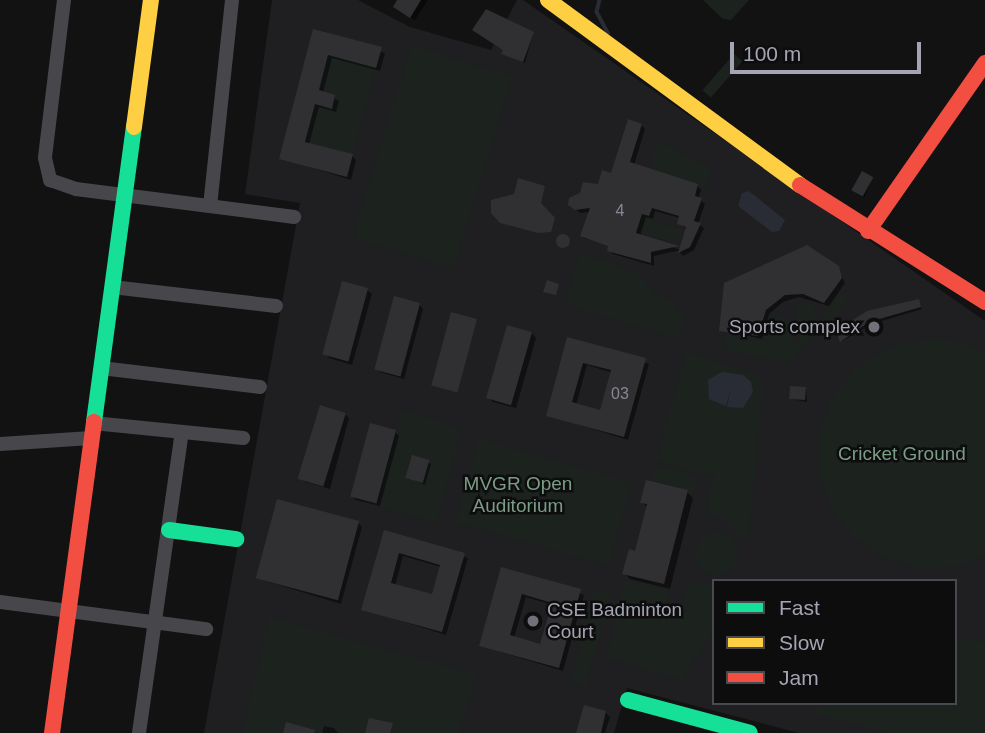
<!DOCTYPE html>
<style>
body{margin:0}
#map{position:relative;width:985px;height:733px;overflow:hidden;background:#121213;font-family:Helvetica,sans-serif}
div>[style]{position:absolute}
.built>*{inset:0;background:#1f1f21}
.green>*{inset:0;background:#1c231f;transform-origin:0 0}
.round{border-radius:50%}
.water>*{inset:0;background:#292c35}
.shadow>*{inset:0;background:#0007}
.stream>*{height:3.5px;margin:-1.75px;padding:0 1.75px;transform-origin:1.75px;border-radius:1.75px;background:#292c35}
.building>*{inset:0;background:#303032;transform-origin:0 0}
.street>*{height:14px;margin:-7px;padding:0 7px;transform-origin:7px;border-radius:7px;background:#47474b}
.fast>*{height:16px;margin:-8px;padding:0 8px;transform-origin:8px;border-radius:8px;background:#16e098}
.slow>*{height:16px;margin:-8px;padding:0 8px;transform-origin:8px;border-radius:8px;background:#ffcf43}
.jam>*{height:16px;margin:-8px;padding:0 8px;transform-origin:8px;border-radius:8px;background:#f24e42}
.dots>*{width:19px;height:19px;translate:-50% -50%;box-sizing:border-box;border:4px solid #0d0d0e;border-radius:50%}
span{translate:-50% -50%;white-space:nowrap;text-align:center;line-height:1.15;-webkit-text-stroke:5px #0d0d0e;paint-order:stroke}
.number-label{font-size:16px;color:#878793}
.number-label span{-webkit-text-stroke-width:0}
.poi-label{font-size:19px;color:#a4a4b3}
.right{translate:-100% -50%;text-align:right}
.left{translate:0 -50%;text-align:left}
.park-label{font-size:19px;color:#7b9d87}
.legend{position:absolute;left:712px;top:579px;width:245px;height:126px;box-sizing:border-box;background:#0d0d0e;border:2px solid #494950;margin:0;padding:9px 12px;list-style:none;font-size:21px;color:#a4a4b3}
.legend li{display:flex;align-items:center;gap:14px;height:35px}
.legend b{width:35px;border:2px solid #494950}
.scale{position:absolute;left:730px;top:42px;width:191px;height:32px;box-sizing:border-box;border:4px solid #a4a4b3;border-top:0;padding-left:9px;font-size:21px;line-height:24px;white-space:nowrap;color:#a4a4b3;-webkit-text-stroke:5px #0d0d0e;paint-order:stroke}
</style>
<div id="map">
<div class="built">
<div style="clip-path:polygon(evenodd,272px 0,358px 0,410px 27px,491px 50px,517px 0,523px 0,985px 321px,985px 733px,799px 733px,627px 688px,614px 733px,204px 733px,300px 203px,245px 194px,272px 0,714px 581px,955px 581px,955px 703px,714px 703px,714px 581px)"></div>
</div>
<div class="green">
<div style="clip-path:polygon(703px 0,749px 0,731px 20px,723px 19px)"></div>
<div style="left:411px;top:46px;width:106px;height:200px;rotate:17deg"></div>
<div style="left:734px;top:54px;width:11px;height:48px;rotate:41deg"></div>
<div style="clip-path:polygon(328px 55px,376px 68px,353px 154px,305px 142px,315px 104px,332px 109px,335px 95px,319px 90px)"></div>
<div style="clip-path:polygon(658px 140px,712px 170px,707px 188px,651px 169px)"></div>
<div style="left:644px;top:218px;width:39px;height:15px;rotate:17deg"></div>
<div style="clip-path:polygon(580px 252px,637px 274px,655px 294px,670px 302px,685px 318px,680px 339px,565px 304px)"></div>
<div style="clip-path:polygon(839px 293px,849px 300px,788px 363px,721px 349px,723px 336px,765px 341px,764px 332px,771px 331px,777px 312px,789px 322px,793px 340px,800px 345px,801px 331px,817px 328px)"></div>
<div class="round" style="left:795px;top:303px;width:22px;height:22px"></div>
<div style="clip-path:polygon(929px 339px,968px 344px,985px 353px,985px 555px,957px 566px,921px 568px,886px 558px,855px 539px,832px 510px,819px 474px,819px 434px,832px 397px,857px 367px,891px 347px)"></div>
<div style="clip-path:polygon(686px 352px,757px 375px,763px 385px,748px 542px,722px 517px,705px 512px,716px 466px,709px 476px,656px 460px)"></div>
<div style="clip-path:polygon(401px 409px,461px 429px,437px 523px,382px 507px,380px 501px)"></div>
<div style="left:479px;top:439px;width:159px;height:86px;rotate:16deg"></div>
<div style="left:656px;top:465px;width:43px;height:16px;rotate:15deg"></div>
<div class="round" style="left:696px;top:533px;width:42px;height:42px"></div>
<div style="left:625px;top:580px;width:46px;height:21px;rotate:14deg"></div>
<div style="clip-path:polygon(688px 584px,714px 584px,714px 631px,681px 679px,605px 657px,619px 608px,674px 622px)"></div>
<div style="left:594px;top:589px;width:16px;height:97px;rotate:14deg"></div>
<div style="clip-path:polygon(269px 617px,477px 675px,459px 733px,242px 733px)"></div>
<div style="clip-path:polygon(955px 640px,985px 642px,985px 733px,892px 733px,813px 713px,825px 703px,955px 703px)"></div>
</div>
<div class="water">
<div style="clip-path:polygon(749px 191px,785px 220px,779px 231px,772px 232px,738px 206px,742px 193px)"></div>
<div style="clip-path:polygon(722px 372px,743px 375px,751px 382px,753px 392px,743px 408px,727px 407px,731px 388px,726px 406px,709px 399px,708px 380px)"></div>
</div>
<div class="shadow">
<div style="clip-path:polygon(400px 0,428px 0,415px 20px,398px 10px)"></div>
<div style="clip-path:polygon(315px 31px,385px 53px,380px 71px,332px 58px,323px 93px,339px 101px,336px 112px,319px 107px,309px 144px,352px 156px,356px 160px,351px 180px,281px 158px)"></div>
<div style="clip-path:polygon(533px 34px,525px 63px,504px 53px)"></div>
<div style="clip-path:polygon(641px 125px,645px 129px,634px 165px,697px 186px,701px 190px,698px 199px,705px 204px,698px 224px,704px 228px,694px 250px,683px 256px,680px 253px,687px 229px,679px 224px,680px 218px,655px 211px,653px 219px,646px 217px,640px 236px,681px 250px,654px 256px,654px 266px,613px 254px,609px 250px,617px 247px,584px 238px,590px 212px,580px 213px,574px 208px,612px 175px)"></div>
<div style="clip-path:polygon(872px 179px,864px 198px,855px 192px)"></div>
<div style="clip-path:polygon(557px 237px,571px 241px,566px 248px,558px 244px)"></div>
<div style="clip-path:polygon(837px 268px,845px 283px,829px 306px,799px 297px,783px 302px,769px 314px,762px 339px,721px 330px,726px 284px)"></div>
<div style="clip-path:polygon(367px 290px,372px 294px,352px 365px,329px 358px,325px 354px)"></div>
<div style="clip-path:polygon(918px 301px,922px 309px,872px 324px,842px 341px,838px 332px)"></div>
<div style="clip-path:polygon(419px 304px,423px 309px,404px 379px,380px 372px,376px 368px)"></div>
<div style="clip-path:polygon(532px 333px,536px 338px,516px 408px,493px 402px,488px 397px)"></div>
<div style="clip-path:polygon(evenodd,569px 339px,649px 364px,628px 440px,548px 415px,569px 339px,587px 365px,613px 373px,602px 412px,576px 405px,587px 365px)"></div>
<div style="clip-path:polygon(806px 389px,807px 402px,791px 399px)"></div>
<div style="clip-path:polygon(345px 414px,349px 418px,330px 489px,306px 482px,302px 478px)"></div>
<div style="clip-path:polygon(395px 432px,399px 436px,380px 506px,356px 500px,352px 496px)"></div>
<div style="clip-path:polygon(413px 457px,431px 464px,425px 485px,407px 477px)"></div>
<div style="clip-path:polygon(687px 492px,693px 498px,670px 589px,630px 579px,624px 573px,636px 553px,648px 508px,642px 502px)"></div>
<div style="clip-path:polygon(358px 523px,362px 527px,341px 604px,256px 578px)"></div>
<div style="clip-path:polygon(evenodd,385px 532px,468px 558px,446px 635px,363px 609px,385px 532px,403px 556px,441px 567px,433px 596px,395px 586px,403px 556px)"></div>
<div style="clip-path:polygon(evenodd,502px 569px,584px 595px,563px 671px,481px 646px,502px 569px,526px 597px,553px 605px,541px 646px,514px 638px,526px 597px)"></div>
<div style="clip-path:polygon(605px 712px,610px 717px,605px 733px,578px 733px)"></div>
<div style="clip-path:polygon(324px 726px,334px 728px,338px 733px,322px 733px)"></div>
</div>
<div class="stream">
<div style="left:600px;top:0;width:12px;rotate:104deg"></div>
<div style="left:597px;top:12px;width:24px;rotate:62deg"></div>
</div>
<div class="building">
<div style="clip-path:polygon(397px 0,421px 0,410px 18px,393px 7px)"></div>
<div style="clip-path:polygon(486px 9px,534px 32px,523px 62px,501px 54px,503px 50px,472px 30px)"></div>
<div style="clip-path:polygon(313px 29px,382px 47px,376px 68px,328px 55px,319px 90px,335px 95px,332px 109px,315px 104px,305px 142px,353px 154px,347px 177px,279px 159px)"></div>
<div style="clip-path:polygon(628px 119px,642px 124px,630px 162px,698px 184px,695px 196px,702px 198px,694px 221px,701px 223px,690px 247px,678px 253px,686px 227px,677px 224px,679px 216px,652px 208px,649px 216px,642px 214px,636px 233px,679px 246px,651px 252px,651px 263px,607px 251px,608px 246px,580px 236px,590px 208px,575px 210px,568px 205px,569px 198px,580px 193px,583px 182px,598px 184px,602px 170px,611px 173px)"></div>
<div style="left:862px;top:171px;width:13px;height:22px;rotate:29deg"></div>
<div style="clip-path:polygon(518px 178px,545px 186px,541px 203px,555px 218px,551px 232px,538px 233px,500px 223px,491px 213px,491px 200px,514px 194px)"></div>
<div class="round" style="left:556px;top:234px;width:14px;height:14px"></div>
<div style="clip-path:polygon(807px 245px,839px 266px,842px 278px,824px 303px,803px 294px,785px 295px,766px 310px,758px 336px,719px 331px,724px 283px)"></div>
<div style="clip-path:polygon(547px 280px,559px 284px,556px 295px,543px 292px)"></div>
<div style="left:342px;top:281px;width:27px;height:76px;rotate:15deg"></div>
<div style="left:394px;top:296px;width:27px;height:76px;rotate:15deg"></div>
<div style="clip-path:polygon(919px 299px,921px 307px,869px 322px,840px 342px,836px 331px,867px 311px)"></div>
<div style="left:451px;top:312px;width:27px;height:76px;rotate:15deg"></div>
<div style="left:507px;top:325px;width:26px;height:76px;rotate:16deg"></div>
<div style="clip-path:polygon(evenodd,567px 337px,646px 358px,624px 437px,546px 416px,567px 337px,583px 363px,611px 370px,600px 410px,572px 402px,583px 363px)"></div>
<div style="left:790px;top:386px;width:16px;height:13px;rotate:4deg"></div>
<div style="left:320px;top:405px;width:27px;height:77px;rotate:17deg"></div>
<div style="left:370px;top:423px;width:27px;height:76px;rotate:15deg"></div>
<div style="left:412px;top:455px;width:18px;height:24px;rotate:16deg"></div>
<div style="clip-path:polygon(646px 480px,688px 490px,664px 584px,622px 574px,629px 549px,635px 551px,647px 504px,640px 503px)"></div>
<div style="left:277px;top:499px;width:85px;height:82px;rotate:15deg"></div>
<div style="clip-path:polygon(evenodd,384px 530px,465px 553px,442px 632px,361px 610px,384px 530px,399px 553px,440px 565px,432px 594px,391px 583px,399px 553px)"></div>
<div style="clip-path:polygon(evenodd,501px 567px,581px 589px,559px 668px,479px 646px,501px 567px,522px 594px,552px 603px,540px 644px,510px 635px,522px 594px)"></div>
<div style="clip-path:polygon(584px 705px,606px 711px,601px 733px,576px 733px)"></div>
<div style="clip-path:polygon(369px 718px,393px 723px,390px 733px,365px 733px)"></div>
<div style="clip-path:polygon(286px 722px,315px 730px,314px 733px,283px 733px)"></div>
</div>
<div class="street">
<div style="left:64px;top:0;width:159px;rotate:96.9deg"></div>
<div style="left:45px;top:158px;width:23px;rotate:77deg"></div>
<div style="left:50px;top:180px;width:28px;rotate:19deg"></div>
<div style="left:76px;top:189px;width:220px;rotate:7.3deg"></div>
<div style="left:210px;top:206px;width:207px;rotate:-83.9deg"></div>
<div style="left:112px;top:287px;width:165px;rotate:6.6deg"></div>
<div style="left:101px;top:368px;width:160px;rotate:6.8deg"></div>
<div style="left:93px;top:423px;width:151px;rotate:5.7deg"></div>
<div style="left:0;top:444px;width:91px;rotate:-3.8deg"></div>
<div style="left:0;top:602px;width:208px;rotate:7.5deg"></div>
<div style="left:139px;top:733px;width:304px;rotate:-81.9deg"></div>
</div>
<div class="fast">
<div style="left:94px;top:422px;width:298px;rotate:-82.3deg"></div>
<div style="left:169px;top:530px;width:68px;rotate:7.7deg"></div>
<div style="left:628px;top:700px;width:126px;rotate:15.1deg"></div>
</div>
<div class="slow">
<div style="left:548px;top:0;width:313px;rotate:36.3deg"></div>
<div style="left:134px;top:127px;width:128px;rotate:-82.4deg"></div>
</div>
<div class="jam">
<div style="left:800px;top:185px;width:219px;rotate:32.3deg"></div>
<div style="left:868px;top:231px;width:205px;rotate:-55.1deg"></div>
<div style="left:52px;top:733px;width:314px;rotate:-82.3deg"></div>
</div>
<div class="dots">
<div style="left:874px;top:327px;background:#71717b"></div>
<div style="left:533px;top:621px;background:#71717b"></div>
</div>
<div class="number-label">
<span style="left:620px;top:211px">4</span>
<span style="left:620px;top:394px">03</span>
</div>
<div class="poi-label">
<span class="right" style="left:860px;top:327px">Sports complex</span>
<span class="left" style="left:547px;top:621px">CSE Badminton<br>Court</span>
</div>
<div class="park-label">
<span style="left:902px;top:454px">Cricket Ground</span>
<span style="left:518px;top:495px">MVGR Open<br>Auditorium</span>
</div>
<ul class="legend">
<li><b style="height:9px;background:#16e098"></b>Fast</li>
<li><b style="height:9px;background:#ffcf43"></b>Slow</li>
<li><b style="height:9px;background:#f24e42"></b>Jam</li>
</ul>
<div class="scale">100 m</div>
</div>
